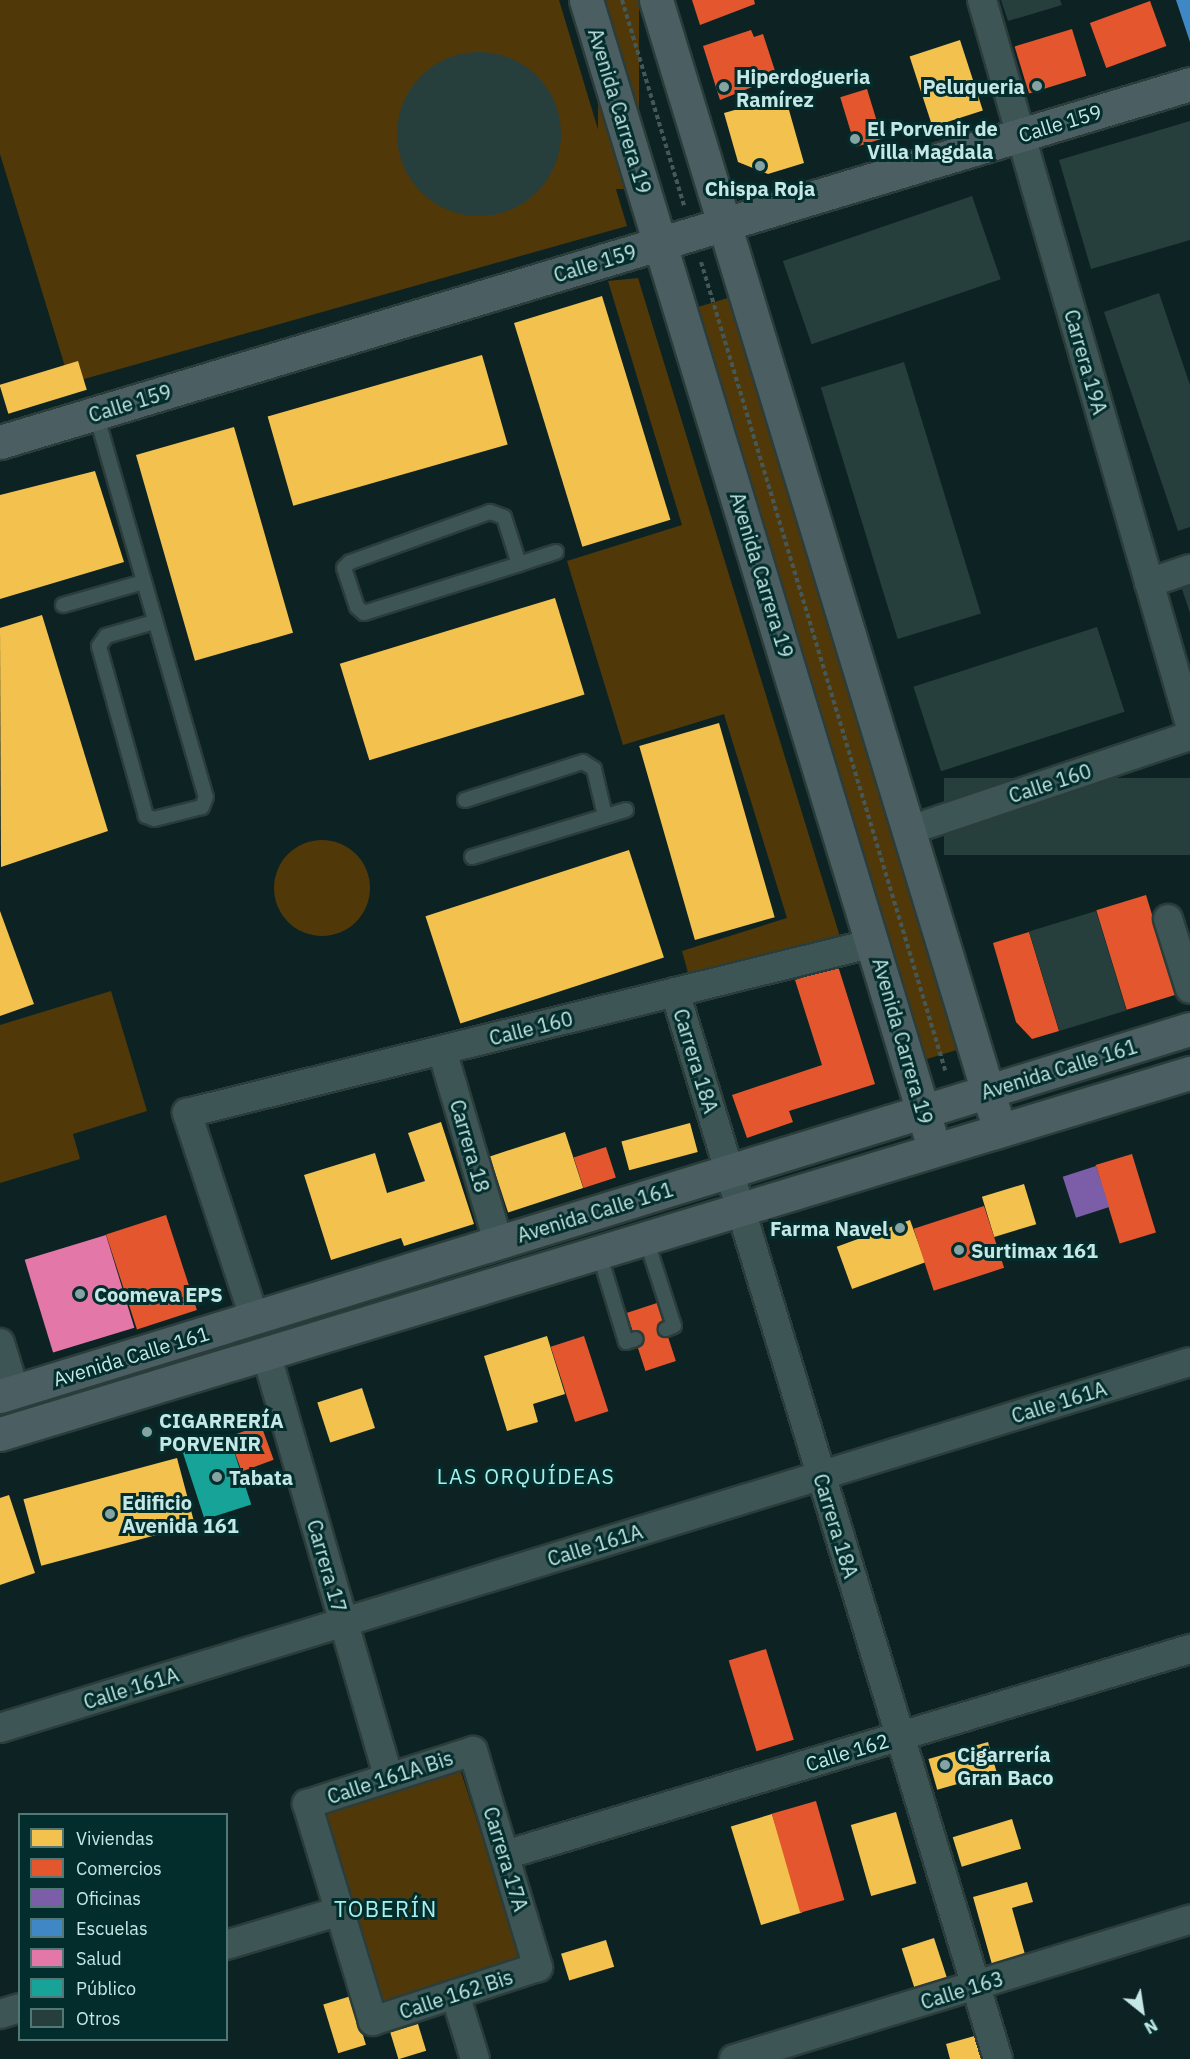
<!DOCTYPE html>
<meta charset="utf-8">
<style>
body{margin:0}
#map{position:relative;width:1190px;height:2059px;overflow:hidden;background:#0d2323;font-family:"IBM Plex Sans",sans-serif}
div>[style]{position:absolute}
.green>*{inset:0;background:#513809;transform-origin:0 0}
.round{border-radius:50%}
.homes>*{inset:0;background:#f2c14e;transform-origin:0 0}
.shops>*{inset:0;background:#e4572e;transform-origin:0 0}
.offices>*{inset:0;background:#7b5ea7;transform-origin:0 0}
.schools>*{inset:0;background:#3f88c5}
.health>*{inset:0;background:#e377a8;transform-origin:0 0}
.public>*{inset:0;background:#17a398;transform-origin:0 0}
.building>*{inset:0;background:#263f3c;transform-origin:0 0}
.path>*{height:4px;margin-top:-2px;transform-origin:0;background:repeating-linear-gradient(90deg,#435857 0 4.5px,transparent 0 7.5px)}
.roads{filter:drop-shadow(2px 0 #2b3d3b) drop-shadow(-2px 0 #2b3d3b) drop-shadow(0 2px #2b3d3b) drop-shadow(0 -2px #2b3d3b)}
.lane>*{height:14px;margin:-7px;padding:0 7px;transform-origin:7px;border-radius:7px;background:#3d5655}
.street>*{height:28px;margin:-14px;padding:0 14px;transform-origin:14px;border-radius:14px;background:#3d5655}
.secondary>*{height:33px;margin:-16.5px;padding:0 16.5px;transform-origin:16.5px;border-radius:16.5px;background:#4b5f62}
.dots>*{width:16px;height:16px;translate:-50% -50%;box-sizing:border-box;border:3px solid #032d2c;border-radius:50%}
span{translate:-50% -50%;white-space:nowrap;text-align:center;line-height:1.15;-webkit-text-stroke:6px #032d2c;paint-order:stroke}
.poi-label{font-size:20px;color:#c5e8e6;font-weight:700}
.left{translate:0 -50%;text-align:left}
.right{translate:-100% -50%;text-align:right}
.street-label{font-size:20px;color:#c5e8e6}
.neighbourhood-label{font-size:21px;color:#a6f0ec;letter-spacing:1.5px}
.quarter-label{font-size:22px;color:#a6f0ec;letter-spacing:1.5px}
.legend{position:absolute;left:18px;top:1813px;width:210px;height:228px;box-sizing:border-box;background:#032d2c;border:2px solid #517876;margin:0;padding:8px 10px;list-style:none;font-size:18px;color:#c5e8e6}
.legend li{display:flex;align-items:center;gap:12px;height:30px}
.legend b{width:30px;border:2px solid #517876}
.north{position:absolute;left:1112px;top:1981px;width:60px;height:60px;-webkit-text-stroke:4px #032d2c;paint-order:stroke;rotate:150deg;font-size:16px;font-weight:700;line-height:24px;text-align:center;color:#c5e8e6}
.north::after{content:'';display:block;margin:auto;width:21px;height:27px;background:#c5e8e6;clip-path:polygon(50% 0,100% 100%,50% 72%,0 100%)}
</style>
<div id="map">
<div class="green">
<div style="clip-path:polygon(0 0,559px 0,627px 226px,70px 383px,0 154px)"></div>
<div style="left:598px;top:0;width:41px;height:189px"></div>
<div style="clip-path:polygon(638px 278px,841px 940px,690px 980px,682px 951px,787px 918px,724px 714px,623px 745px,567px 561px,682px 525px,608px 281px)"></div>
<div style="left:731px;top:297px;width:786px;height:38px;rotate:73deg"></div>
<div class="round" style="left:274px;top:840px;width:96px;height:96px"></div>
<div style="clip-path:polygon(111px 991px,147px 1111px,73px 1134px,80px 1159px,0 1183px,0 1025px)"></div>
<div style="left:460px;top:1769px;width:202px;height:145px;rotate:72deg"></div>
</div>
<div class="homes">
<div style="left:960px;top:40px;width:74px;height:53px;rotate:72deg"></div>
<div style="clip-path:polygon(785px 96px,804px 163px,768px 174px,738px 162px,724px 113px)"></div>
<div style="left:602px;top:296px;width:234px;height:92px;rotate:73deg"></div>
<div style="left:482px;top:355px;width:93px;height:223px;rotate:74deg"></div>
<div style="left:78px;top:361px;width:30px;height:82px;rotate:73deg"></div>
<div style="left:234px;top:427px;width:214px;height:102px;rotate:74deg"></div>
<div style="clip-path:polygon(95px 471px,124px 562px,0 599px,0 495px)"></div>
<div style="left:555px;top:598px;width:101px;height:225px;rotate:73deg"></div>
<div style="clip-path:polygon(42px 615px,108px 831px,1px 867px,0 628px)"></div>
<div style="left:719px;top:723px;width:202px;height:83px;rotate:74deg"></div>
<div style="left:629px;top:850px;width:113px;height:214px;rotate:72deg"></div>
<div style="clip-path:polygon(0 911px,34px 1004px,0 1016px)"></div>
<div style="clip-path:polygon(441px 1122px,474px 1224px,404px 1246px,401px 1238px,331px 1260px,304px 1175px,375px 1153px,387px 1193px,425px 1181px,408px 1133px)"></div>
<div style="left:690px;top:1123px;width:30px;height:71px;rotate:75deg"></div>
<div style="left:565px;top:1132px;width:59px;height:79px;rotate:72deg"></div>
<div style="left:1024px;top:1184px;width:42px;height:44px;rotate:73deg"></div>
<div style="left:910px;top:1220px;width:45px;height:78px;rotate:70deg"></div>
<div style="clip-path:polygon(547px 1336px,565px 1394px,533px 1404px,538px 1422px,507px 1431px,484px 1356px)"></div>
<div style="left:362px;top:1388px;width:42px;height:47px;rotate:72deg"></div>
<div style="left:177px;top:1458px;width:69px;height:159px;rotate:75deg"></div>
<div style="clip-path:polygon(9px 1495px,35px 1573px,0 1585px,0 1498px)"></div>
<div style="left:988px;top:1742px;width:32px;height:62px;rotate:74deg"></div>
<div style="left:896px;top:1812px;width:74px;height:47px;rotate:74deg"></div>
<div style="left:772px;top:1814px;width:103px;height:43px;rotate:73deg"></div>
<div style="left:1012px;top:1819px;width:31px;height:62px;rotate:73deg"></div>
<div style="clip-path:polygon(1027px 1882px,1033px 1902px,1012px 1908px,1026px 1958px,993px 1968px,973px 1897px)"></div>
<div style="left:934px;top:1938px;width:47px;height:34px;rotate:72deg"></div>
<div style="left:606px;top:1940px;width:28px;height:47px;rotate:73deg"></div>
<div style="left:351px;top:1996px;width:51px;height:29px;rotate:73deg"></div>
<div style="left:418px;top:2024px;width:28px;height:29px;rotate:73deg"></div>
<div style="clip-path:polygon(978px 2035px,985px 2059px,950px 2059px,946px 2044px)"></div>
</div>
<div class="shops">
<div style="clip-path:polygon(692px 0,754px 0,755px 4px,700px 25px)"></div>
<div style="left:1150px;top:1px;width:48px;height:64px;rotate:70deg"></div>
<div style="left:1072px;top:29px;width:49px;height:60px;rotate:73deg"></div>
<div style="clip-path:polygon(751px 30px,754px 37px,763px 34px,777px 77px,720px 100px,703px 46px)"></div>
<div style="left:867px;top:89px;width:52px;height:28px;rotate:73deg"></div>
<div style="left:1146px;top:895px;width:104px;height:52px;rotate:73deg"></div>
<div style="clip-path:polygon(1029px 932px,1059px 1031px,1032px 1039px,1016px 1022px,993px 943px)"></div>
<div style="clip-path:polygon(838px 966px,875px 1084px,789px 1111px,793px 1122px,747px 1138px,732px 1095px,822px 1065px,795px 980px)"></div>
<div style="left:606px;top:1147px;width:32px;height:34px;rotate:72deg"></div>
<div style="left:1132px;top:1154px;width:82px;height:38px;rotate:73deg"></div>
<div style="left:984px;top:1206px;width:65px;height:74px;rotate:72deg"></div>
<div style="left:166px;top:1215px;width:100px;height:63px;rotate:72deg"></div>
<div style="left:657px;top:1303px;width:61px;height:32px;rotate:72deg"></div>
<div style="left:584px;top:1336px;width:79px;height:35px;rotate:72deg"></div>
<div style="left:261px;top:1425px;width:37px;height:34px;rotate:70deg"></div>
<div style="left:766px;top:1649px;width:95px;height:39px;rotate:73deg"></div>
<div style="left:816px;top:1801px;width:103px;height:46px;rotate:74deg"></div>
</div>
<div class="offices">
<div style="left:1096px;top:1166px;width:43px;height:35px;rotate:72deg"></div>
</div>
<div class="schools">
<div style="clip-path:polygon(1176px 0,1190px 0,1190px 42px)"></div>
</div>
<div class="health">
<div style="left:106px;top:1235px;width:97px;height:85px;rotate:73deg"></div>
</div>
<div class="public">
<div style="left:229px;top:1436px;width:72px;height:49px;rotate:72deg"></div>
</div>
<div class="building">
<div style="clip-path:polygon(1001px 0,1060px 0,1062px 5px,1008px 21px)"></div>
<div class="round" style="left:397px;top:52px;width:164px;height:164px"></div>
<div style="clip-path:polygon(1190px 121px,1190px 240px,1091px 269px,1059px 160px)"></div>
<div style="left:972px;top:196px;width:88px;height:200px;rotate:71deg"></div>
<div style="clip-path:polygon(1159px 293px,1190px 385px,1190px 527px,1178px 531px,1104px 312px)"></div>
<div style="left:904px;top:362px;width:263px;height:87px;rotate:73deg"></div>
<div style="clip-path:polygon(1190px 586px,1190px 613px,1182px 589px)"></div>
<div style="left:1097px;top:627px;width:89px;height:193px;rotate:72deg"></div>
<div style="left:1190px;top:778px;width:77px;height:246px;rotate:90deg"></div>
<div style="left:1096px;top:911px;width:104px;height:70px;rotate:73deg"></div>
</div>
<div class="path">
<div style="left:622px;top:0;width:215px;rotate:73.2deg"></div>
<div style="left:701px;top:262px;width:847px;rotate:73.19deg"></div>
</div>
<div class="roads">
<div class="lane">
<div style="left:96px;top:414px;width:398px;rotate:74deg"></div>
<div style="left:206px;top:797px;width:11px;rotate:112deg"></div>
<div style="left:202px;top:807px;width:49px;rotate:166deg"></div>
<div style="left:154px;top:819px;width:9px;rotate:-159deg"></div>
<div style="left:146px;top:816px;width:176px;rotate:-105.5deg"></div>
<div style="left:99px;top:646px;width:12px;rotate:-55deg"></div>
<div style="left:106px;top:636px;width:50px;rotate:-16.3deg"></div>
<div style="left:519px;top:564px;width:49px;rotate:-107.7deg"></div>
<div style="left:504px;top:517px;width:15px;rotate:-160deg"></div>
<div style="left:490px;top:512px;width:149px;rotate:160.3deg"></div>
<div style="left:350px;top:562px;width:8px;rotate:135deg"></div>
<div style="left:344px;top:568px;width:41px;rotate:71.6deg"></div>
<div style="left:357px;top:607px;width:9px;rotate:41deg"></div>
<div style="left:364px;top:613px;width:163px;rotate:-17.5deg"></div>
<div style="left:519px;top:564px;width:39px;rotate:-18deg"></div>
<div style="left:63px;top:605px;width:83px;rotate:-16deg"></div>
<div style="left:465px;top:800px;width:124px;rotate:-17.9deg"></div>
<div style="left:583px;top:762px;width:13px;rotate:32deg"></div>
<div style="left:594px;top:769px;width:48px;rotate:76.8deg"></div>
<div style="left:472px;top:857px;width:161px;rotate:-17deg"></div>
<div style="left:646px;top:1239px;width:91px;rotate:72.2deg"></div>
<div style="left:674px;top:1326px;width:9px;rotate:159deg"></div>
<div style="left:599px;top:1253px;width:93px;rotate:73.1deg"></div>
<div style="left:626px;top:1342px;width:10px;rotate:-17deg"></div>
</div>
<div class="street">
<div style="left:982px;top:0;width:754px;rotate:73.99deg"></div>
<div style="left:1149px;top:583px;width:43px;rotate:-18.9deg"></div>
<div style="left:910px;top:830px;width:295px;rotate:-18.6deg"></div>
<div style="left:1168px;top:919px;width:73px;rotate:72.6deg"></div>
<div style="left:675px;top:992px;width:1115px;rotate:73.16deg"></div>
<div style="left:442px;top:1050px;width:200px;rotate:73.7deg"></div>
<div style="left:254px;top:1317px;width:215px;rotate:-108.2deg"></div>
<div style="left:187px;top:1113px;width:708px;rotate:-13.9deg"></div>
<div style="left:0;top:1343px;width:51px;rotate:73deg"></div>
<div style="left:266px;top:1353px;width:442px;rotate:73.9deg"></div>
<div style="left:0;top:1728px;width:1245px;rotate:-17.1deg"></div>
<div style="left:473px;top:1751px;width:226px;rotate:73.3deg"></div>
<div style="left:538px;top:1967px;width:174px;rotate:161.9deg"></div>
<div style="left:373px;top:2021px;width:227px;rotate:-106.9deg"></div>
<div style="left:307px;top:1804px;width:174px;rotate:-17.7deg"></div>
<div style="left:505px;top:1855px;width:715px;rotate:-16.74deg"></div>
<div style="left:226px;top:1945px;width:119px;rotate:-16.6deg"></div>
<div style="left:455px;top:1994px;width:68px;rotate:72.9deg"></div>
<div style="left:0;top:2014px;width:21px;rotate:-17deg"></div>
<div style="left:734px;top:2059px;width:477px;rotate:-17deg"></div>
</div>
<div class="secondary">
<div style="left:586px;top:0;width:1183px;rotate:73.14deg"></div>
<div style="left:656px;top:0;width:1162px;rotate:73.09deg"></div>
<div style="left:0;top:442px;width:1243px;rotate:-16.74deg"></div>
<div style="left:0;top:1396px;width:1245px;rotate:-17.14deg"></div>
<div style="left:0;top:1434px;width:1244px;rotate:-16.88deg"></div>
</div>
</div>
<div class="dots">
<div style="left:1037px;top:86px;background:#85a3a2"></div>
<div style="left:724px;top:87px;background:#85a3a2"></div>
<div style="left:855px;top:139px;background:#85a3a2"></div>
<div style="left:760px;top:166px;background:#85a3a2"></div>
<div style="left:900px;top:1228px;background:#85a3a2"></div>
<div style="left:959px;top:1250px;background:#85a3a2"></div>
<div style="left:80px;top:1294px;background:#85a3a2"></div>
<div style="left:147px;top:1432px;background:#85a3a2"></div>
<div style="left:217px;top:1477px;background:#85a3a2"></div>
<div style="left:110px;top:1514px;background:#85a3a2"></div>
<div style="left:945px;top:1765px;background:#85a3a2"></div>
</div>
<div class="poi-label">
<span class="left" style="left:736px;top:88px">Hiperdogueria<br>Ramírez</span>
<span class="right" style="left:1025px;top:86px">Peluqueria</span>
<span class="left" style="left:867px;top:140px">El Porvenir de<br>Villa Magdala</span>
<span style="left:760px;top:188px">Chispa Roja</span>
<span class="right" style="left:888px;top:1228px">Farma Navel</span>
<span class="left" style="left:971px;top:1250px">Surtimax 161</span>
<span class="left" style="left:94px;top:1294px">Coomeva EPS</span>
<span class="left" style="left:159px;top:1432px">CIGARRERÍA<br>PORVENIR</span>
<span class="left" style="left:229px;top:1477px">Tabata</span>
<span class="left" style="left:122px;top:1514px">Edificio<br>Avenida 161</span>
<span class="left" style="left:957px;top:1766px">Cigarrería<br>Gran Baco</span>
</div>
<div class="street-label">
<span style="left:620px;top:111px;rotate:73deg">Avenida Carrera 19</span>
<span style="left:1060px;top:123px;rotate:-17deg">Calle 159</span>
<span style="left:595px;top:263px;rotate:-17deg">Calle 159</span>
<span style="left:1086px;top:362px;rotate:74deg">Carrera 19A</span>
<span style="left:130px;top:403px;rotate:-17deg">Calle 159</span>
<span style="left:762px;top:575px;rotate:73deg">Avenida Carrera 19</span>
<span style="left:1050px;top:783px;rotate:-18deg">Calle 160</span>
<span style="left:531px;top:1028px;rotate:-14deg">Calle 160</span>
<span style="left:903px;top:1041px;rotate:74deg">Avenida Carrera 19</span>
<span style="left:696px;top:1061px;rotate:73deg">Carrera 18A</span>
<span style="left:1059px;top:1069px;rotate:-17deg">Avenida Calle 161</span>
<span style="left:470px;top:1146px;rotate:74deg">Carrera 18</span>
<span style="left:595px;top:1212px;rotate:-17deg">Avenida Calle 161</span>
<span style="left:131px;top:1356px;rotate:-17deg">Avenida Calle 161</span>
<span style="left:1059px;top:1402px;rotate:-17deg">Calle 161A</span>
<span style="left:836px;top:1526px;rotate:73deg">Carrera 18A</span>
<span style="left:595px;top:1545px;rotate:-17deg">Calle 161A</span>
<span style="left:327px;top:1566px;rotate:74deg">Carrera 17</span>
<span style="left:131px;top:1688px;rotate:-17deg">Calle 161A</span>
<span style="left:847px;top:1752px;rotate:-17deg">Calle 162</span>
<span style="left:390px;top:1777px;rotate:-18deg">Calle 161A Bis</span>
<span style="left:506px;top:1859px;rotate:73deg">Carrera 17A</span>
<span style="left:962px;top:1990px;rotate:-17deg">Calle 163</span>
<span style="left:456px;top:1994px;rotate:-18deg">Calle 162 Bis</span>
</div>
<div class="neighbourhood-label">
<span style="left:526px;top:1476px">LAS ORQUÍDEAS</span>
</div>
<div class="quarter-label">
<span style="left:386px;top:1909px">TOBERÍN</span>
</div>
<ul class="legend">
<li><b style="height:16px;background:#f2c14e"></b>Viviendas</li>
<li><b style="height:16px;background:#e4572e"></b>Comercios</li>
<li><b style="height:16px;background:#7b5ea7"></b>Oficinas</li>
<li><b style="height:16px;background:#3f88c5"></b>Escuelas</li>
<li><b style="height:16px;background:#e377a8"></b>Salud</li>
<li><b style="height:16px;background:#17a398"></b>Público</li>
<li><b style="height:16px;background:#263f3c"></b>Otros</li>
</ul>
<div class="north">N</div>
</div>
